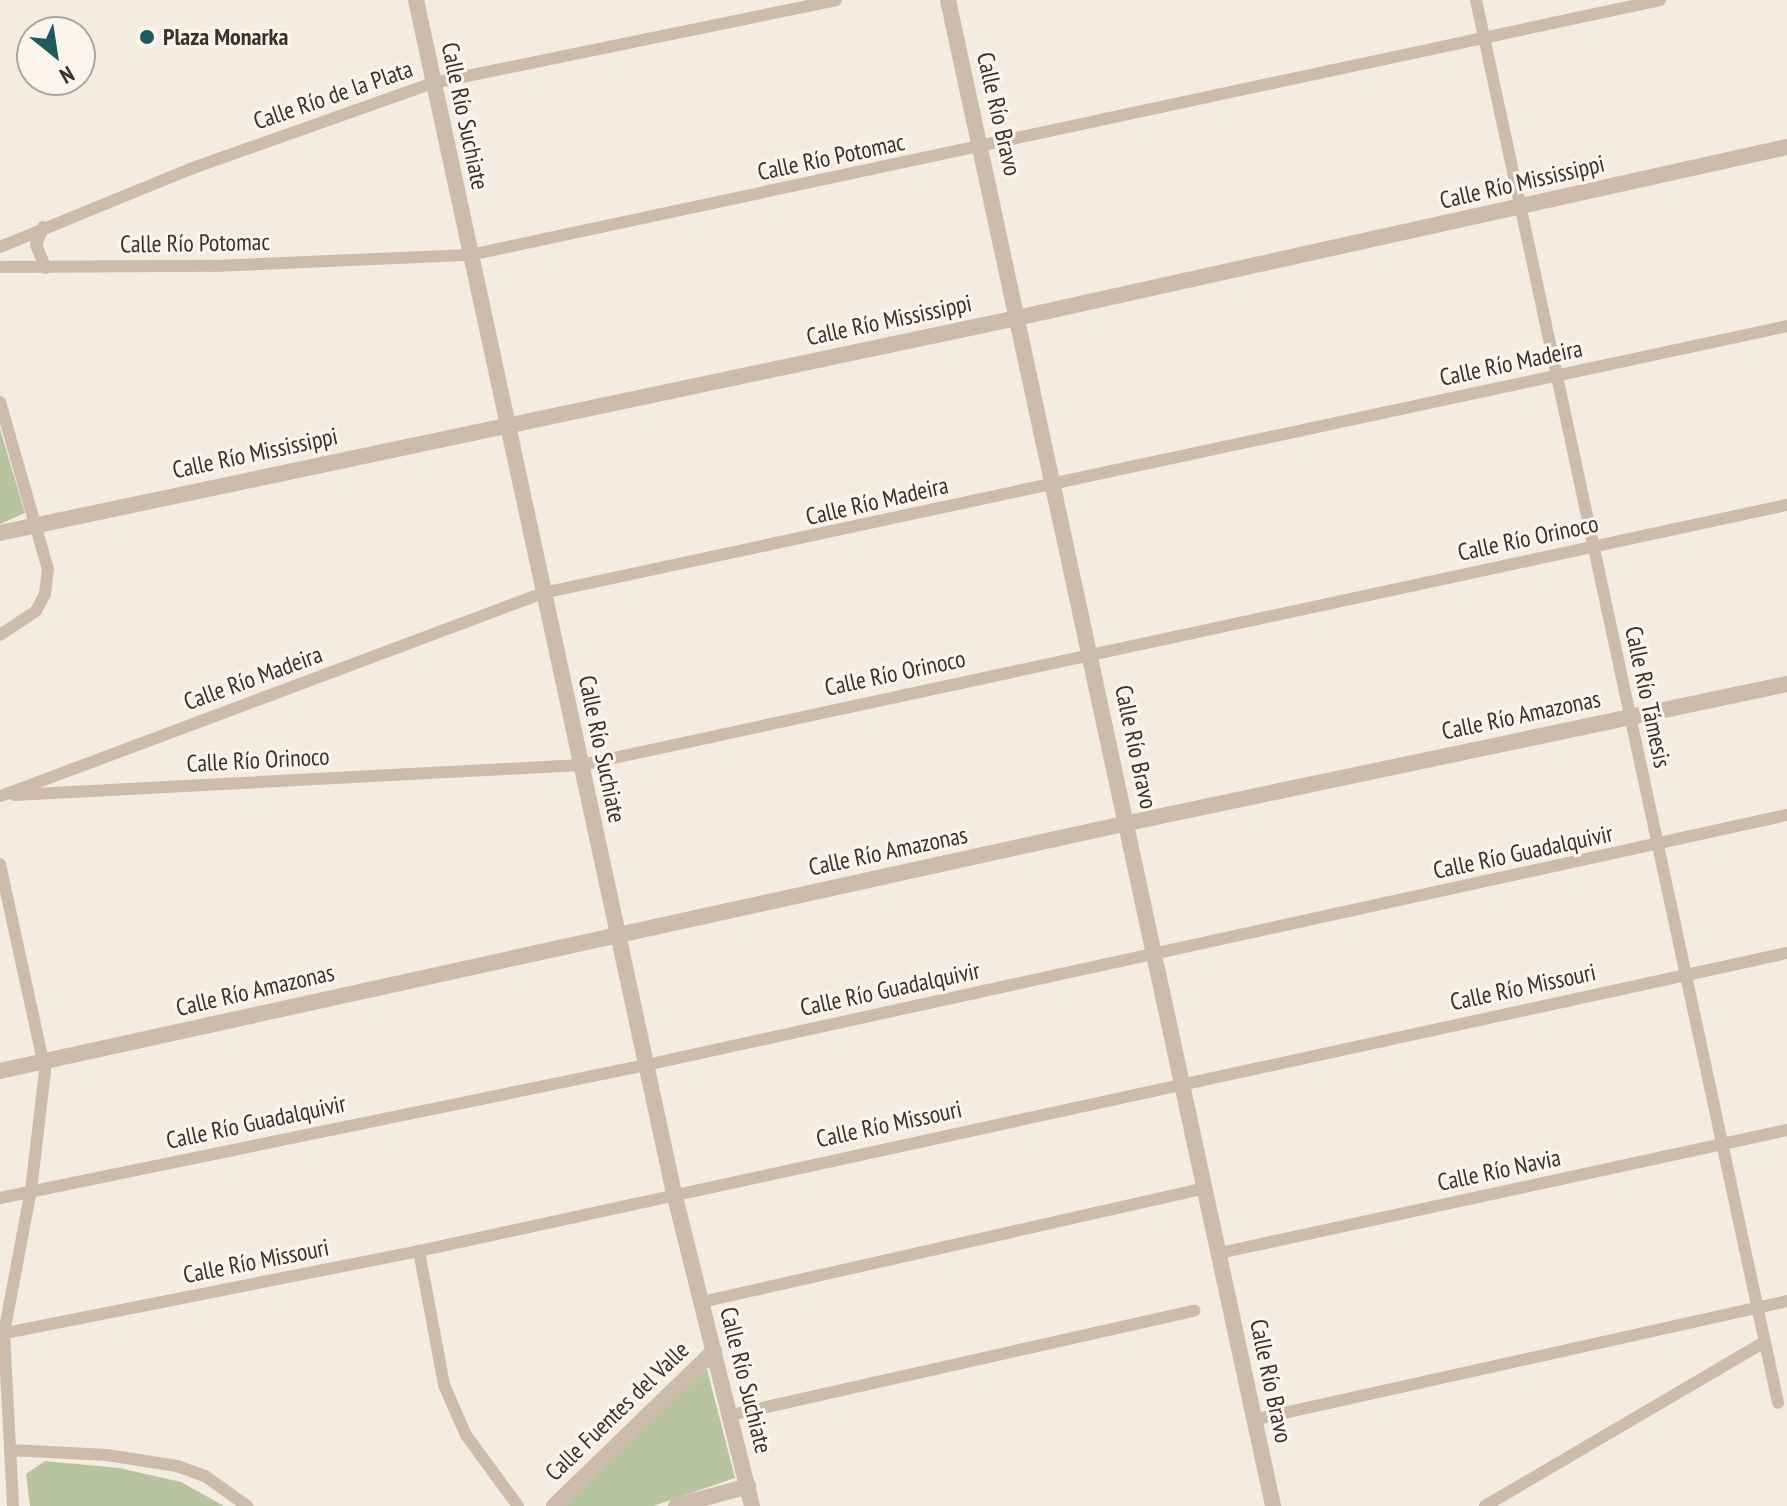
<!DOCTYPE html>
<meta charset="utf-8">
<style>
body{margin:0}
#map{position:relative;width:1787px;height:1506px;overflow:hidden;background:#f4ebe1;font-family:"PT Sans Narrow",sans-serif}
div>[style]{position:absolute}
.green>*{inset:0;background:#b8c4a0}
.minor>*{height:12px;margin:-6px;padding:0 6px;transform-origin:6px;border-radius:6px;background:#cdbbac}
.tertiary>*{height:16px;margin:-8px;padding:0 8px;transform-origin:8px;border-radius:8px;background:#cdbbac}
.dots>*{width:22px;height:22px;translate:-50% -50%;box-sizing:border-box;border:4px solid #fbf5ee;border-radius:50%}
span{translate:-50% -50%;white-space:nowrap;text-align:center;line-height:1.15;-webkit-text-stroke:6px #fbf5ee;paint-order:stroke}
.poi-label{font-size:24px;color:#3b302b;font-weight:700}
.left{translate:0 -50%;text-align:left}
.street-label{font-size:24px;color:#3b302b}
.north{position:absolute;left:16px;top:16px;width:80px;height:80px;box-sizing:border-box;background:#fbf5ee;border:2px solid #aea6a0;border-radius:50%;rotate:150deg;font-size:22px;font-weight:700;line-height:32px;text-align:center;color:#3b302b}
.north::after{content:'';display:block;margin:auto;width:28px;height:36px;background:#1f5a5e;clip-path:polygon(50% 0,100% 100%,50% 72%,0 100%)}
</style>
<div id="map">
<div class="green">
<div style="clip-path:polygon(0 429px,25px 513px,0 524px)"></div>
<div style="clip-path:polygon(707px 1369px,735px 1478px,653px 1506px,561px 1506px)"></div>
<div style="clip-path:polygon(45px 1461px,119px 1468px,181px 1482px,224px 1506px,30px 1506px,26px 1474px)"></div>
</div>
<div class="minor">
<div style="left:1476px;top:0;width:1435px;rotate:77.85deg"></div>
<div style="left:43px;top:227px;width:19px;rotate:111deg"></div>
<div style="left:36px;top:245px;width:25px;rotate:67deg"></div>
<div style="left:0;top:247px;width:205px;rotate:-22.3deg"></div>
<div style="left:190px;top:169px;width:258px;rotate:-19.5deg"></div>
<div style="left:433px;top:83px;width:411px;rotate:-11.6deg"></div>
<div style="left:0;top:267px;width:215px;rotate:-0.3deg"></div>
<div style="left:215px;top:266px;width:255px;rotate:-2.5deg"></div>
<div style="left:470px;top:255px;width:1217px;rotate:-12.09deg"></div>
<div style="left:0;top:402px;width:174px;rotate:74deg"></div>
<div style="left:48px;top:569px;width:25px;rotate:97deg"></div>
<div style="left:45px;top:594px;width:19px;rotate:118deg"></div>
<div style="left:36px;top:611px;width:43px;rotate:146.3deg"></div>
<div style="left:15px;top:795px;width:567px;rotate:-3.03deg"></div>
<div style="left:581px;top:765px;width:1234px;rotate:-12.17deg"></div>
<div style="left:1px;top:796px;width:579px;rotate:-20.53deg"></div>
<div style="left:543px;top:593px;width:1272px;rotate:-12.11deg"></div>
<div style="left:0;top:864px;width:212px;rotate:77.7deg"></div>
<div style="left:45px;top:1071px;width:120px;rotate:96.7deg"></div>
<div style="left:31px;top:1190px;width:146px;rotate:100.7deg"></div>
<div style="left:4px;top:1333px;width:173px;rotate:87deg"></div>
<div style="left:0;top:1198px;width:660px;rotate:-11.63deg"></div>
<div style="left:646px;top:1065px;width:1168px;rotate:-12.36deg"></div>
<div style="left:419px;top:1251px;width:136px;rotate:79.4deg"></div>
<div style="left:444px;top:1385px;width:55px;rotate:66.3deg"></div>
<div style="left:466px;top:1435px;width:88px;rotate:53.8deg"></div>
<div style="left:1220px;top:1253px;width:580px;rotate:-12.24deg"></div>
<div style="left:702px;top:1302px;width:517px;rotate:-12.75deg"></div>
<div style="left:0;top:1334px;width:427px;rotate:-11.2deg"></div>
<div style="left:419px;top:1251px;width:1400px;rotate:-12.29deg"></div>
<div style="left:731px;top:1415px;width:475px;rotate:-12.7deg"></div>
<div style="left:1253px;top:1420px;width:547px;rotate:-12.56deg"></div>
<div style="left:10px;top:1450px;width:97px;rotate:3deg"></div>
<div style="left:107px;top:1455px;width:71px;rotate:8.9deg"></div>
<div style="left:177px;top:1466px;width:30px;rotate:20deg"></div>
<div style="left:205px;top:1476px;width:52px;rotate:35.5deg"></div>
<div style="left:1485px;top:1506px;width:324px;rotate:-30.4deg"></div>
</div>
<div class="tertiary">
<div style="left:416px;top:0;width:1221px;rotate:77.8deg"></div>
<div style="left:674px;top:1193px;width:323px;rotate:76deg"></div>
<div style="left:948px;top:0;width:1541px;rotate:77.82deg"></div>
<div style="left:0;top:533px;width:1039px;rotate:-11.94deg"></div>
<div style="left:1017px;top:318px;width:789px;rotate:-12.52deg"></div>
<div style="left:0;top:1071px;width:1155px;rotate:-12.4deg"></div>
<div style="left:1128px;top:823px;width:673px;rotate:-11.91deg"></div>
<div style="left:554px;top:1506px;width:223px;rotate:-44.1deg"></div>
<div style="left:676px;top:1506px;width:75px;rotate:-15.5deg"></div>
</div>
<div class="dots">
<div style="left:147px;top:37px;background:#1f5a5e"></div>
</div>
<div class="poi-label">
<span class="left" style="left:163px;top:37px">Plaza Monarka</span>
</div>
<div class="street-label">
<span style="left:333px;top:95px;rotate:-19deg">Calle Río de la Plata</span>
<span style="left:999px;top:114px;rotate:77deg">Calle Río Bravo</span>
<span style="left:465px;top:116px;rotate:78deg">Calle Río Suchiate</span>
<span style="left:831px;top:157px;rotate:-12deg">Calle Río Potomac</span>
<span style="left:1522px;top:182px;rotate:-13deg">Calle Río Mississippi</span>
<span style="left:195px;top:243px;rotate:-1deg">Calle Río Potomac</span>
<span style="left:889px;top:320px;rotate:-12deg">Calle Río Mississippi</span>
<span style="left:1511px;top:363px;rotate:-12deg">Calle Río Madeira</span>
<span style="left:255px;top:453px;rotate:-12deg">Calle Río Mississippi</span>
<span style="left:877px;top:501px;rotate:-13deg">Calle Río Madeira</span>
<span style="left:1528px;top:538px;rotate:-12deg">Calle Río Orinoco</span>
<span style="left:895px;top:673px;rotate:-12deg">Calle Río Orinoco</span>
<span style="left:253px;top:678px;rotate:-20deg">Calle Río Madeira</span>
<span style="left:1648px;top:697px;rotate:78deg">Calle Río Támesis</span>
<span style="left:1521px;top:715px;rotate:-12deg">Calle Río Amazonas</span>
<span style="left:1136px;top:747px;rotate:78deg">Calle Río Bravo</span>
<span style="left:602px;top:749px;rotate:78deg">Calle Río Suchiate</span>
<span style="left:258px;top:760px;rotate:-3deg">Calle Río Orinoco</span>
<span style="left:888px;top:851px;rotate:-12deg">Calle Río Amazonas</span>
<span style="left:1523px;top:852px;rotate:-12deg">Calle Río Guadalquivir</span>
<span style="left:1523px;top:987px;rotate:-12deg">Calle Río Missouri</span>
<span style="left:890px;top:989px;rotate:-12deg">Calle Río Guadalquivir</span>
<span style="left:255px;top:990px;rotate:-13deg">Calle Río Amazonas</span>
<span style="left:256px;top:1122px;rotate:-12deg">Calle Río Guadalquivir</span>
<span style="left:889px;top:1124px;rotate:-12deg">Calle Río Missouri</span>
<span style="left:1499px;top:1170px;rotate:-12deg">Calle Río Navia</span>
<span style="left:256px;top:1261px;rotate:-11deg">Calle Río Missouri</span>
<span style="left:746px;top:1380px;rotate:76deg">Calle Río Suchiate</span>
<span style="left:1271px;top:1381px;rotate:78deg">Calle Río Bravo</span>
<span style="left:617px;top:1411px;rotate:-44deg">Calle Fuentes del Valle</span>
</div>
<div class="north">N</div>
</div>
